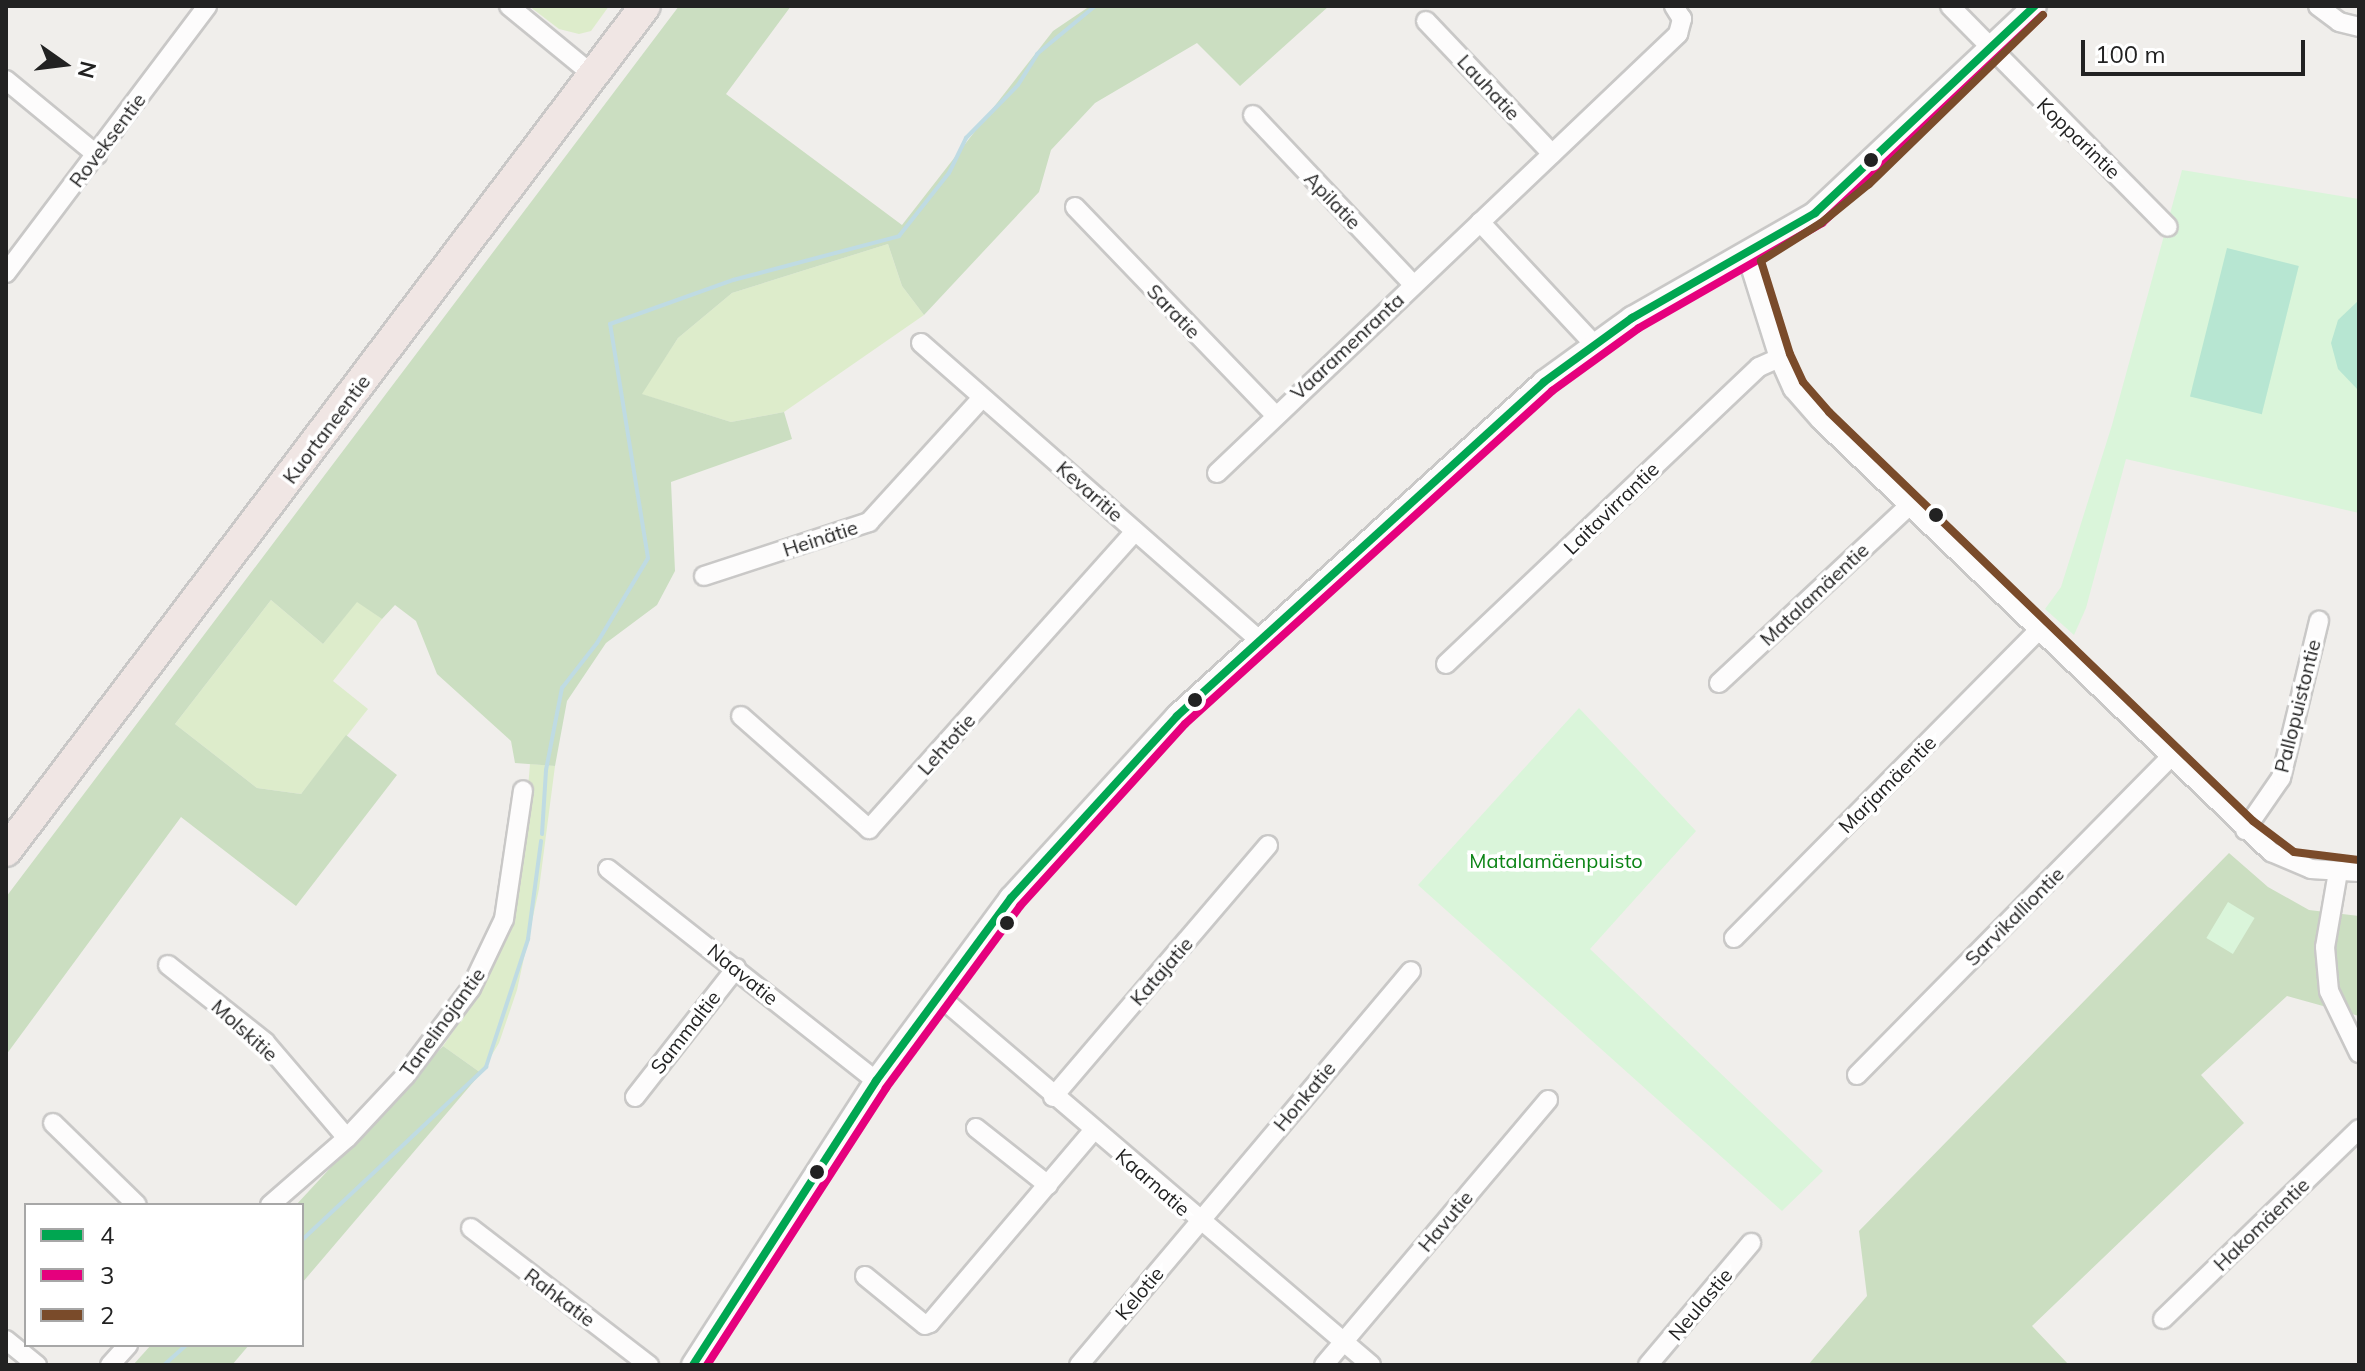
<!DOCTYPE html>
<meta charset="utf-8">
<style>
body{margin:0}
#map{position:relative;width:2365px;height:1371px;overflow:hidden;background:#f0eeeb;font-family:Mulish,sans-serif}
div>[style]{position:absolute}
.grass>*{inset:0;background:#ddeccb}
.forest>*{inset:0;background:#cbdec1}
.park>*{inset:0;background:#daf5da;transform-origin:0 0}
.pitch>*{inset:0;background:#b7e6d2;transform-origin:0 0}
.stream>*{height:4px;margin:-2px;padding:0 2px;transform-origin:2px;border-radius:2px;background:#bfdbe3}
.roads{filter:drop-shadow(2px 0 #c9c8c7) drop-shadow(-2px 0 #c9c8c7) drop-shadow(0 2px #c9c8c7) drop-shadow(0 -2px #c9c8c7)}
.minor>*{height:18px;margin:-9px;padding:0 9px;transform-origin:9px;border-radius:9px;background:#fdfcfc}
.tertiary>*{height:22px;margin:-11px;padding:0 11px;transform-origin:11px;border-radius:11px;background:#fdfcfc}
.trunk>*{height:30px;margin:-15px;padding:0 15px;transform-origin:15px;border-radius:15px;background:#f0e6e4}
.bus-1>*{height:8px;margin:-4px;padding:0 4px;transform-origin:4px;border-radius:4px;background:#00a651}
.bus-2>*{height:8px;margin:-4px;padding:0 4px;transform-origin:4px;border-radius:4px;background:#e5007d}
.bus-3>*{height:8px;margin:-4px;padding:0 4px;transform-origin:4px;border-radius:4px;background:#7a4b2a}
.dots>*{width:22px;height:22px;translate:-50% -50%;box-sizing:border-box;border:4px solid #fff;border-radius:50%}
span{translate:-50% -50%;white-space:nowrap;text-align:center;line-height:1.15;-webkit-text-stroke:7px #fff;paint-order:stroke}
.street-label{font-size:20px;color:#222}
.park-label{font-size:20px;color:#0c8416}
.frame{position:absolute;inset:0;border:8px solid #222;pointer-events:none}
.legend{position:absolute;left:24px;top:1203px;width:280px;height:144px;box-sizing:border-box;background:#fff;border:2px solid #a7a7a7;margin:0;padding:10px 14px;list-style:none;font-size:24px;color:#222}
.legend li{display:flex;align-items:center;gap:16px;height:40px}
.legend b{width:40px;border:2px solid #a7a7a7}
.north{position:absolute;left:24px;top:24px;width:80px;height:80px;-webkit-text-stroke:6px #fff;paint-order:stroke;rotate:104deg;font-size:22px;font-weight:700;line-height:32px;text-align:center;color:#222}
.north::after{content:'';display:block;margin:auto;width:28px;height:36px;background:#222;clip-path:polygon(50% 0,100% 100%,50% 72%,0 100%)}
.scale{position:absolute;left:2081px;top:40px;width:224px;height:36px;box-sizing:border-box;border:4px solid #222;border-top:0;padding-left:10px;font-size:24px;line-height:28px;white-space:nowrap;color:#222;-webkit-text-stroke:6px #fff;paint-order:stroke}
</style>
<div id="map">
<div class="grass">
<div style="clip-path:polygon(529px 6px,609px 6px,591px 31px,579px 34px,559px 29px)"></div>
<div style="clip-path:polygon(888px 244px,902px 286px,924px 315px,784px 412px,731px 422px,641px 394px,678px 338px,732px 293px)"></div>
<div style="clip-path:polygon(271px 600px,323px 644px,357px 601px,382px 619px,333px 681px,368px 709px,301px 794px,257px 788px,175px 724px)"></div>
<div style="clip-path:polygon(530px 764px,555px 766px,539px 889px,517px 990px,499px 1043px,481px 1073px,443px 1046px,483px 988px,507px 936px,520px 883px)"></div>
</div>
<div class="forest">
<div style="clip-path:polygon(679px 6px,791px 6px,726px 94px,902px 225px,1053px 31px,1090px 6px,1329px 6px,1240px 86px,1197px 43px,1095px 103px,1051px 150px,1039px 192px,924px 315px,902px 286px,888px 244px,732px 293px,678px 338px,642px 394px,731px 422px,784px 412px,792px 439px,671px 482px,675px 571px,657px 605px,606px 643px,567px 701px,555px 766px,515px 763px,511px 741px,437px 674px,416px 621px,395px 605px,382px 619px,357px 602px,323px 644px,271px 600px,175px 724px,257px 788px,301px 794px,346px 735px,397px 775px,296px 906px,181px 817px,6px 1055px,6px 897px)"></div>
<div style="clip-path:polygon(2229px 853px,2268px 887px,2309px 910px,2359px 916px,2359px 1016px,2287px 996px,2201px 1075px,2244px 1123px,2032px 1326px,2069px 1365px,1808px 1365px,1867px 1296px,1859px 1231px)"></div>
<div style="clip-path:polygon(443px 1046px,481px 1073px,302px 1283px,302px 1205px,296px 1205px)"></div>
<div style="clip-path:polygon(151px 1345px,249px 1345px,232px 1365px,133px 1365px)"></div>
</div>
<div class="park">
<div style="clip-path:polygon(2182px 170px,2359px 199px,2359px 513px,2126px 459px,2086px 608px,2074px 635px,2045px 609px,2061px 587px,2112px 425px)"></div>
<div style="clip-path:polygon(1579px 708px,1696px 831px,1590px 949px,1823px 1171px,1782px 1211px,1418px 885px)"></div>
<div style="left:2228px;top:902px;width:31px;height:42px;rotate:31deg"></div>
</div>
<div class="pitch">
<div style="left:2227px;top:248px;width:74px;height:153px;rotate:14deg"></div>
<div style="clip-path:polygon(2359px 300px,2359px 391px,2338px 369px,2331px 343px,2338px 320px)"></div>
</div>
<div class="stream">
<div style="left:542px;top:834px;width:64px;rotate:-86.4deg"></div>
<div style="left:546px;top:770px;width:84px;rotate:-79deg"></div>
<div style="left:562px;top:688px;width:57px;rotate:-52.1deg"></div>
<div style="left:597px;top:643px;width:99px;rotate:-59deg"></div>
<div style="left:648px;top:558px;width:237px;rotate:-99.2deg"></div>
<div style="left:610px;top:324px;width:131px;rotate:-19.7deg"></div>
<div style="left:733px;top:280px;width:172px;rotate:-14.8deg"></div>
<div style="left:899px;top:236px;width:80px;rotate:-51.6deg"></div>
<div style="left:949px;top:173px;width:39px;rotate:-64deg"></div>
<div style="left:966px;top:138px;width:74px;rotate:-45.5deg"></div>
<div style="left:1018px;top:85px;width:36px;rotate:-58deg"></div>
<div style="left:1037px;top:54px;width:75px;rotate:-39.6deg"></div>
<div style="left:302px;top:1240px;width:253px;rotate:-43.2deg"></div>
<div style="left:486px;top:1067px;width:135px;rotate:-71.8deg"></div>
<div style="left:528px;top:939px;width:99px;rotate:-82.4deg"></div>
<div style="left:164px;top:1365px;width:30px;rotate:-42deg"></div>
</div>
<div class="roads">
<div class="minor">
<div style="left:509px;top:6px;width:109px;rotate:39.4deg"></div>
<div style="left:1950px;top:6px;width:310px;rotate:45.4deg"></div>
<div style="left:2318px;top:6px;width:26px;rotate:37deg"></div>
<div style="left:2339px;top:22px;width:21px;rotate:14deg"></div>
<div style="left:1426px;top:21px;width:183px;rotate:46.5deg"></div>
<div style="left:6px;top:80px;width:118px;rotate:39.5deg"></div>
<div style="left:1253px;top:115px;width:233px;rotate:46.6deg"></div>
<div style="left:1075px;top:207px;width:287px;rotate:46.1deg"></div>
<div style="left:1480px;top:222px;width:166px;rotate:47deg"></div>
<div style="left:1747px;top:256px;width:107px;rotate:72.6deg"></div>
<div style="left:1779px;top:358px;width:34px;rotate:66deg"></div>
<div style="left:1793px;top:389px;width:41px;rotate:48.9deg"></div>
<div style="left:1820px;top:420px;width:625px;rotate:43.77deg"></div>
<div style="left:2271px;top:852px;width:43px;rotate:23deg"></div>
<div style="left:2311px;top:869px;width:48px;rotate:3.6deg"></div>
<div style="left:6px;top:273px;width:334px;rotate:-53deg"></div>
<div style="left:921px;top:343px;width:449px;rotate:41.3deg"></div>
<div style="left:1217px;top:473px;width:637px;rotate:-43.6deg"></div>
<div style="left:1678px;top:34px;width:16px;rotate:-75deg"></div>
<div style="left:1682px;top:19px;width:15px;rotate:-122deg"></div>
<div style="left:704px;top:576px;width:174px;rotate:-18.1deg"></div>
<div style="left:869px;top:522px;width:168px;rotate:-47.7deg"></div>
<div style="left:1446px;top:664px;width:431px;rotate:-43.5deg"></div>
<div style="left:1759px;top:367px;width:22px;rotate:-24deg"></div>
<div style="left:1719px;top:683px;width:260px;rotate:-43deg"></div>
<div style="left:741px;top:716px;width:171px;rotate:41.4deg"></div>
<div style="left:869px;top:829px;width:399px;rotate:-48.2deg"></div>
<div style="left:2245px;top:830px;width:63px;rotate:-55.3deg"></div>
<div style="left:2281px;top:778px;width:162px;rotate:-76.4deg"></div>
<div style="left:608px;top:869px;width:342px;rotate:38.3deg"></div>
<div style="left:2338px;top:872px;width:76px;rotate:99.8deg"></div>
<div style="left:2325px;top:947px;width:44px;rotate:84.8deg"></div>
<div style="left:2329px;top:991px;width:69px;rotate:64.2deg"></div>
<div style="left:1734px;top:938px;width:433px;rotate:-45.3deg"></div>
<div style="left:168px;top:965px;width:124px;rotate:38.4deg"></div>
<div style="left:265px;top:1042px;width:126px;rotate:49.5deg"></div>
<div style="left:939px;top:996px;width:568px;rotate:40.5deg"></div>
<div style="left:1857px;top:1075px;width:447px;rotate:-45.4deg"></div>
<div style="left:635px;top:1097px;width:164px;rotate:-51.9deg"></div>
<div style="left:1053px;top:1097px;width:331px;rotate:-49.5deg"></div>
<div style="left:53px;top:1123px;width:117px;rotate:44.3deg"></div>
<div style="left:976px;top:1128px;width:92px;rotate:38.4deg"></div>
<div style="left:270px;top:1205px;width:102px;rotate:-41deg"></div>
<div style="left:347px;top:1138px;width:85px;rotate:-46.9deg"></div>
<div style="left:405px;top:1076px;width:110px;rotate:-53.1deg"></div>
<div style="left:471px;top:988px;width:76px;rotate:-64.4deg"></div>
<div style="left:504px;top:919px;width:130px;rotate:-81.6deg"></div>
<div style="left:471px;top:1228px;width:225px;rotate:37.6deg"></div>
<div style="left:865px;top:1276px;width:77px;rotate:39.2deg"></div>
<div style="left:925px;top:1325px;width:5px;rotate:-22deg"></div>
<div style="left:930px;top:1323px;width:252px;rotate:-49.7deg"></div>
<div style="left:2163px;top:1319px;width:273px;rotate:-44.1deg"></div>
<div style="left:6px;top:1340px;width:40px;rotate:39deg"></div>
<div style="left:110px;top:1365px;width:27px;rotate:-48deg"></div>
<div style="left:1079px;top:1365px;width:515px;rotate:-49.88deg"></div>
<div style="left:1324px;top:1365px;width:347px;rotate:-49.8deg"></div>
<div style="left:1648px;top:1365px;width:160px;rotate:-49.8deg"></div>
</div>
<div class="tertiary">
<div style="left:693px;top:1365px;width:338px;rotate:-57.2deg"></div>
<div style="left:876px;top:1081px;width:227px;rotate:-53.6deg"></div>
<div style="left:1011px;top:898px;width:246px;rotate:-47.6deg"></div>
<div style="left:1177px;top:716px;width:496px;rotate:-42.3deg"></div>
<div style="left:1544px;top:382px;width:109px;rotate:-36deg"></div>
<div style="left:1632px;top:318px;width:211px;rotate:-29.8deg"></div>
<div style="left:1815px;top:213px;width:302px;rotate:-43.3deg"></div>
</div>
<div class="trunk">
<div style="left:6px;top:851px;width:1059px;rotate:-52.9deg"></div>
</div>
</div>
<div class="bus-1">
<div style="left:693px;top:1365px;width:338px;rotate:-57.2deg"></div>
<div style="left:876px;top:1081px;width:227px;rotate:-53.6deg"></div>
<div style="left:1011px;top:898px;width:246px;rotate:-47.6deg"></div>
<div style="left:1177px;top:716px;width:496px;rotate:-42.3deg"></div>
<div style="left:1544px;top:382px;width:109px;rotate:-36deg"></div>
<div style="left:1632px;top:318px;width:211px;rotate:-29.8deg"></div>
<div style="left:1815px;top:213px;width:302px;rotate:-43.3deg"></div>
</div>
<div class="bus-2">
<div style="left:707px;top:1365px;width:330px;rotate:-57.1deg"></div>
<div style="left:886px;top:1088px;width:226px;rotate:-53.6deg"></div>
<div style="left:1020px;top:906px;width:246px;rotate:-47.8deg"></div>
<div style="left:1185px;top:724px;width:496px;rotate:-42.2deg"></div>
<div style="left:1552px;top:391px;width:107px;rotate:-35.9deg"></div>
<div style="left:1639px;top:328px;width:211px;rotate:-29.8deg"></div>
<div style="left:1822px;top:223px;width:303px;rotate:-43.3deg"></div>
</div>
<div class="bus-3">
<div style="left:2043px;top:15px;width:243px;rotate:135.8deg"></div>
<div style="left:1869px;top:184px;width:62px;rotate:140.9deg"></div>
<div style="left:1821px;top:223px;width:71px;rotate:147.7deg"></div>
<div style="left:1761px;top:261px;width:97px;rotate:72.7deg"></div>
<div style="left:1790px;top:354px;width:31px;rotate:65deg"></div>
<div style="left:1803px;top:382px;width:40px;rotate:49deg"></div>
<div style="left:1829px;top:412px;width:589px;rotate:43.97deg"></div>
<div style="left:2253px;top:821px;width:51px;rotate:37.1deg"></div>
<div style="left:2294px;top:852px;width:65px;rotate:7deg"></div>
</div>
<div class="dots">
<div style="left:1871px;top:160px;background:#222"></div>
<div style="left:1936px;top:515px;background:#222"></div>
<div style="left:1195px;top:700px;background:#222"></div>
<div style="left:1007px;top:923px;background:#222"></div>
<div style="left:817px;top:1172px;background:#222"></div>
</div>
<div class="street-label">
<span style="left:1489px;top:87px;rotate:47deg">Lauhatie</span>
<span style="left:2079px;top:138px;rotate:44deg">Kopparintie</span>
<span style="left:107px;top:140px;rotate:-53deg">Roveksentie</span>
<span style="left:1333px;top:200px;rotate:46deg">Apilatie</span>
<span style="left:1174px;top:311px;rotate:46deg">Saratie</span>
<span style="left:1347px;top:346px;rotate:-43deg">Vaaramenranta</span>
<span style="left:326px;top:429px;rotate:-53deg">Kuortaneentie</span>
<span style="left:1090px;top:491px;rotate:41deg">Kevaritie</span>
<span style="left:1611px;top:508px;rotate:-44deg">Laitavirrantie</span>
<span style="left:820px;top:538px;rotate:-18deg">Heinätie</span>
<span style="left:1814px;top:594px;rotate:-43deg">Matalamäentie</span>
<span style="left:2297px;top:706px;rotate:-76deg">Pallopuistontie</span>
<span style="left:946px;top:744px;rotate:-48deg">Lehtotie</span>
<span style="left:1887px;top:784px;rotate:-45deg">Marjamäentie</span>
<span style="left:2014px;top:916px;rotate:-45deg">Sarvikalliontie</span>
<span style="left:1161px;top:971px;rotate:-49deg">Katajatie</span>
<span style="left:743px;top:974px;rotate:39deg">Naavatie</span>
<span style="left:442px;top:1022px;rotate:-54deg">Tanelinojantie</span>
<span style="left:245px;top:1030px;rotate:42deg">Molskitie</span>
<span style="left:685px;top:1032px;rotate:-52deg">Sammaltie</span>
<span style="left:1304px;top:1096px;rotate:-50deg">Honkatie</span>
<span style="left:1153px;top:1182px;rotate:41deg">Kaarnatie</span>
<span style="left:1445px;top:1221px;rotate:-50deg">Havutie</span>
<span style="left:2261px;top:1224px;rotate:-44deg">Hakomäentie</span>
<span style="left:1139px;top:1293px;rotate:-50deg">Kelotie</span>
<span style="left:560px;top:1297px;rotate:37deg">Rahkatie</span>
<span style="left:1700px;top:1304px;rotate:-50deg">Neulastie</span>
</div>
<div class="park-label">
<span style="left:1556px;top:860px">Matalamäenpuisto</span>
</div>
<div class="frame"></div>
<ul class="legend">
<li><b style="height:10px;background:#00a651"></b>4</li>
<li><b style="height:10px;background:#e5007d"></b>3</li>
<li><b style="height:10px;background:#7a4b2a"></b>2</li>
</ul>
<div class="north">N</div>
<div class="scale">100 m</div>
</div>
